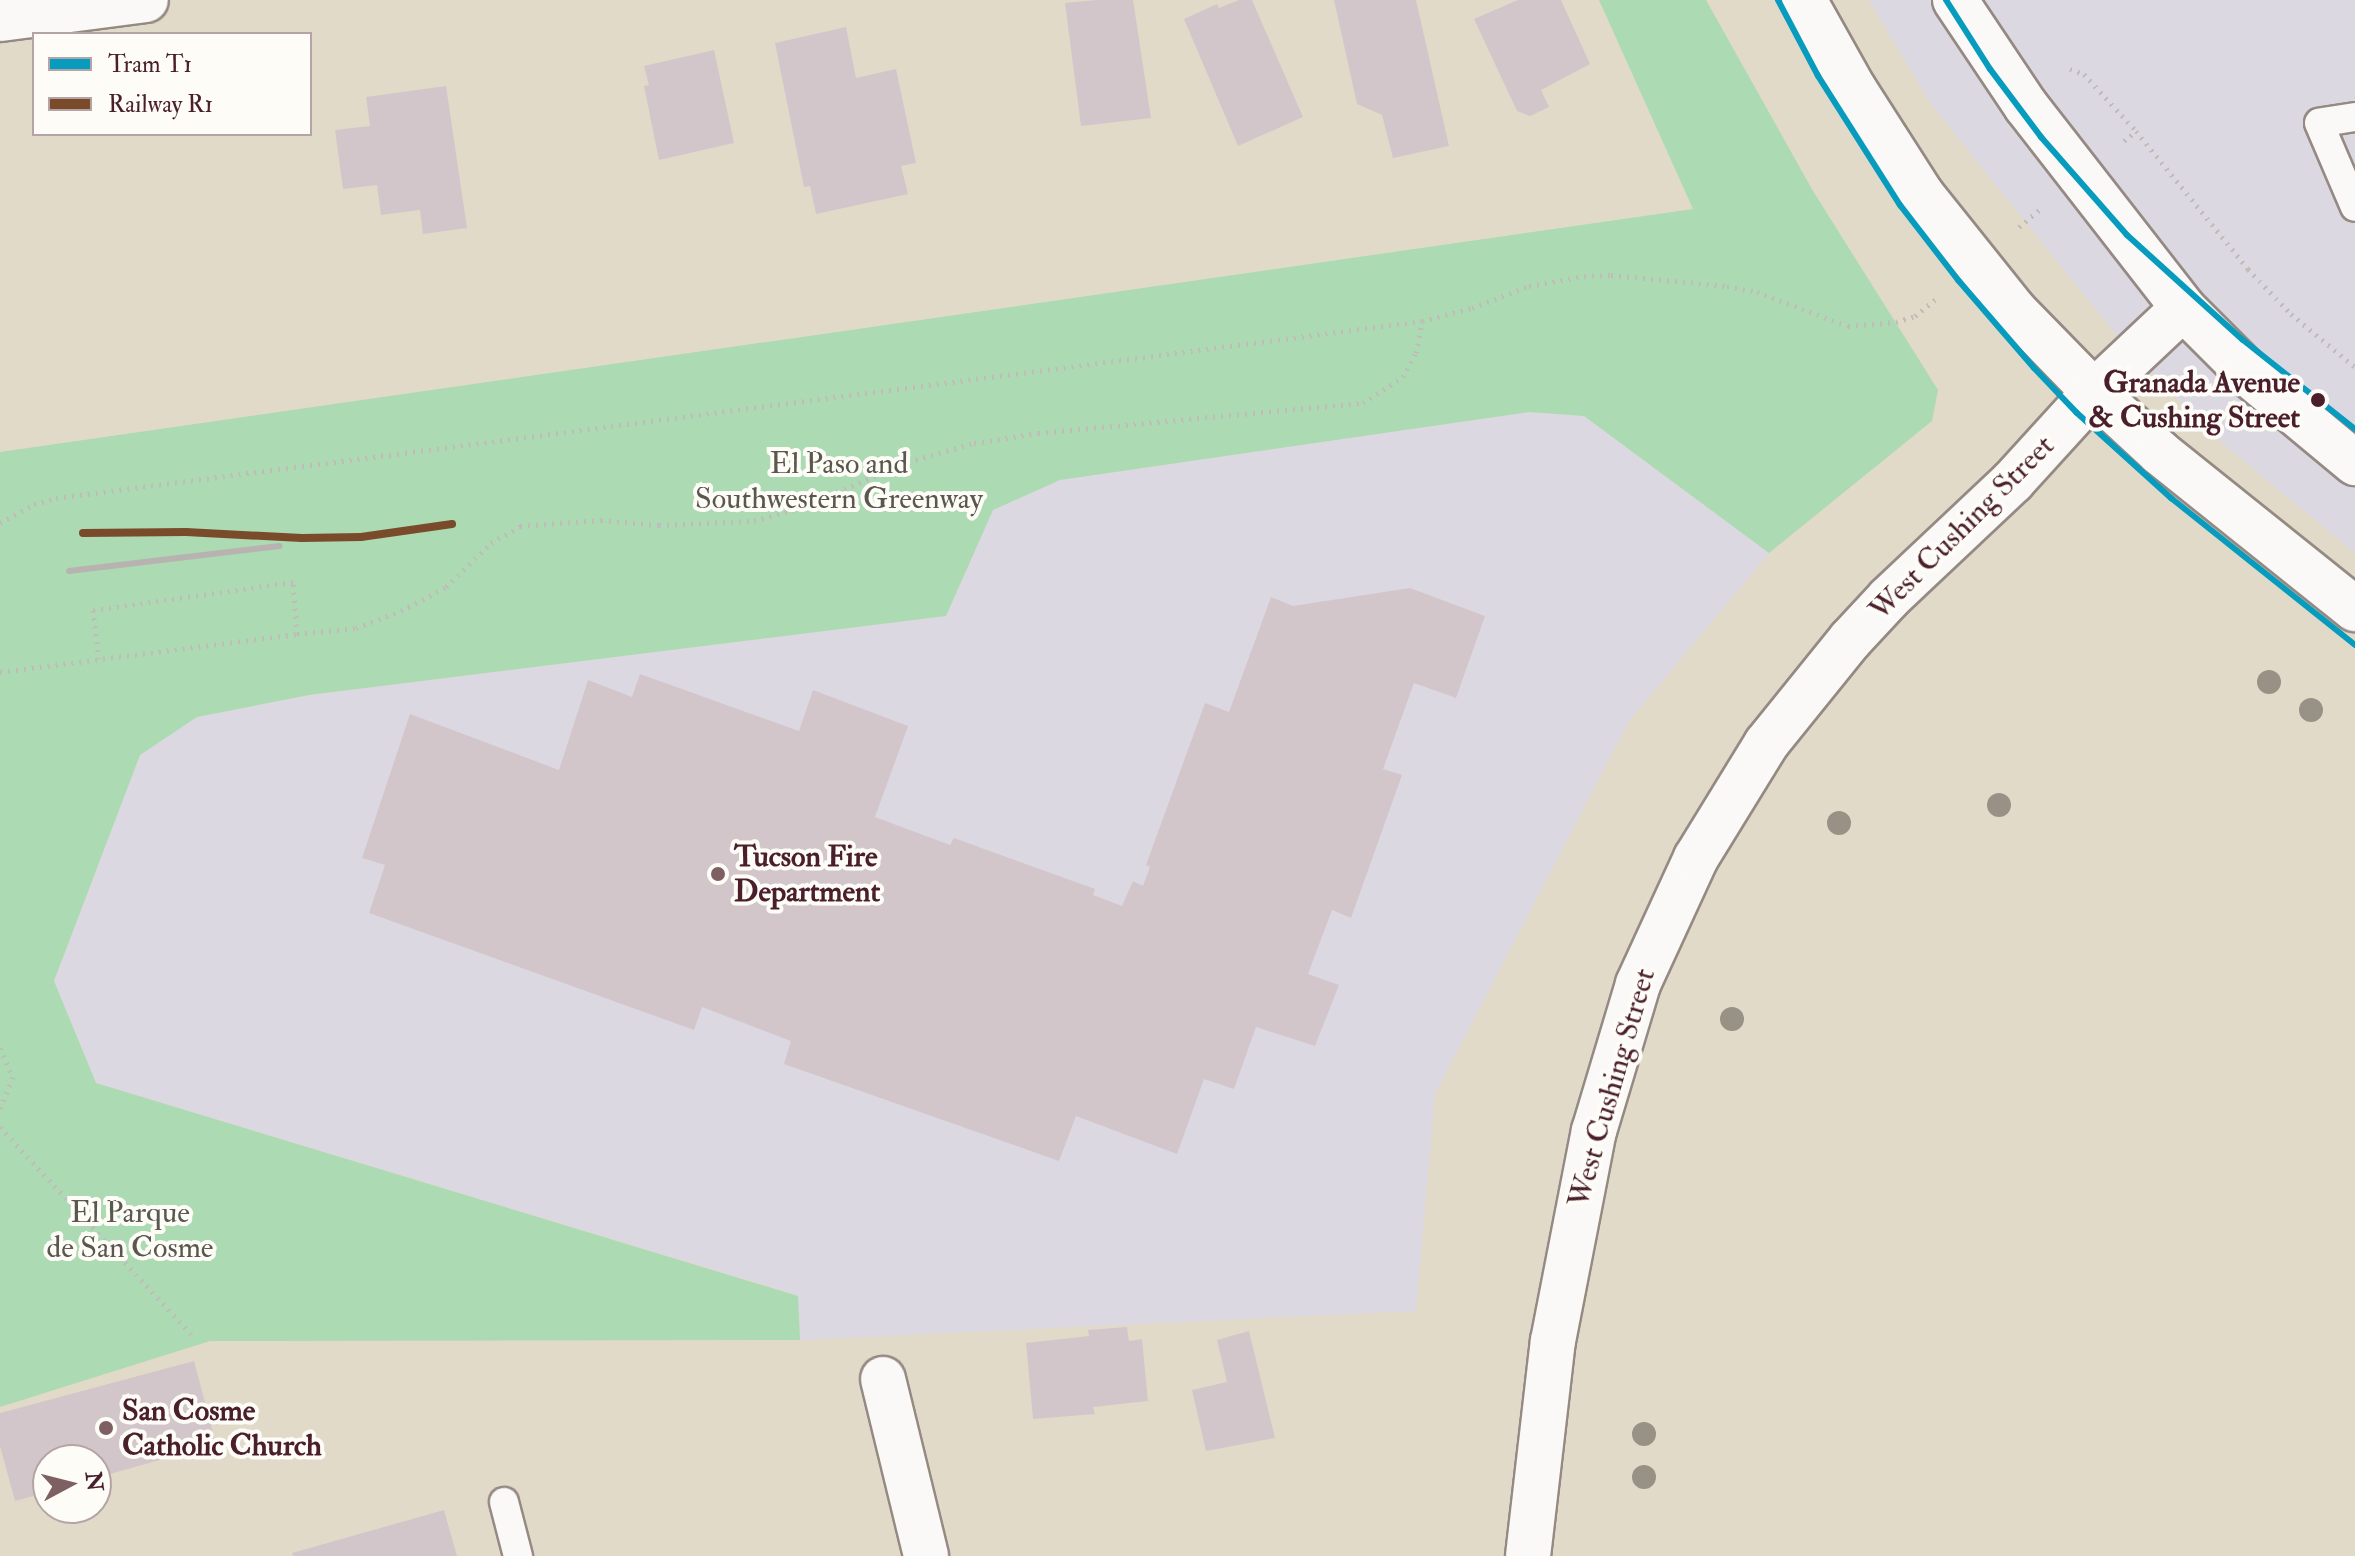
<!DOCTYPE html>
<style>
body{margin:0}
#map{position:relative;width:2355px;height:1556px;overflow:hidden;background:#e2dac8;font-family:"IM FELL Double Pica",serif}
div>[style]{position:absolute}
.built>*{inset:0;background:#dbd8e2}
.green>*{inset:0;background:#acdab2}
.building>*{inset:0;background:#d3c6cb}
.path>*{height:5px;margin-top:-2.5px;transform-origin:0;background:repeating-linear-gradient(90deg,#c1bbba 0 2px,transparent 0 8px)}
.roads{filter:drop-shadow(2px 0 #958a83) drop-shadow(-2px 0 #958a83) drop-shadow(0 2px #958a83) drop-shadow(0 -2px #958a83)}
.service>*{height:28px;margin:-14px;padding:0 14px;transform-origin:14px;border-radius:14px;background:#fbf9f7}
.minor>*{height:44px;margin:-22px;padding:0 22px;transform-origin:22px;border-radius:22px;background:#fbf9f7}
.tertiary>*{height:44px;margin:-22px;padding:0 22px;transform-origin:22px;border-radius:22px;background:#fbf9f7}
.rail>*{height:6px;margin:-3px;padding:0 3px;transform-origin:3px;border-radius:3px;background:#b8b2b1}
.rail-1>*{height:8px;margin:-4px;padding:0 4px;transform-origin:4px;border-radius:4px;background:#7a4b2a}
.tram-1>*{height:6px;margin:-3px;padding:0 3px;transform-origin:3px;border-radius:3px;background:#079bbe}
.trees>*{width:24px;height:24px;margin:-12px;border-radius:50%;background:#979285}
.dots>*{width:22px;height:22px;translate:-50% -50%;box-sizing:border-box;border:4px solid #fdfcf7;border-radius:50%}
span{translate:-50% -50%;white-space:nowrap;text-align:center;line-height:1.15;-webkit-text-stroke:8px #fdfcf7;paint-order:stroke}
.stop-label{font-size:30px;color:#4a1f2b;font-weight:700}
.right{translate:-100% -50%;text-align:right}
.park-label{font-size:30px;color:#5a574e}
.street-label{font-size:30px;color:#4a1f2b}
.poi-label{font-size:30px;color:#4a1f2b;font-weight:700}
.left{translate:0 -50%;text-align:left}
.legend{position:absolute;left:32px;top:32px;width:280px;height:104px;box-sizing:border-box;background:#fdfcf7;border:2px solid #b5a4a5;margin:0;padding:10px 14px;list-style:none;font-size:24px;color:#4a1f2b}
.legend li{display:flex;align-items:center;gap:16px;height:40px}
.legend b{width:40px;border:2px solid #b5a4a5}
.north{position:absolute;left:32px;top:1444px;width:80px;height:80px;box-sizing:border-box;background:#fdfcf7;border:2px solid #b5a4a5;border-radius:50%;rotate:83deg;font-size:22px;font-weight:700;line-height:32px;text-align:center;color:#4a1f2b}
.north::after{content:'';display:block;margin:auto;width:28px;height:36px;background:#7f6062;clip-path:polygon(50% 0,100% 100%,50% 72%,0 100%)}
</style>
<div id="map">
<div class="built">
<div style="clip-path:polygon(1869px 0,2355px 0,2355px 553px,2230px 450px,2133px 356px,1930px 103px)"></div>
<div style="clip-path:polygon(1529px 412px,1584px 416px,1769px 553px,1629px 721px,1435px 1094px,1416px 1311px,800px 1340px,797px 1295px,96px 1083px,54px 981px,140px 755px,197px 717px,309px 695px,946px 616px,993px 510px,1060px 480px)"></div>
</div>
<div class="green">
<div style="clip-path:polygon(1599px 0,1706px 0,1813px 191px,1938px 390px,1932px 421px,1769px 553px,1584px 416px,1529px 412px,1060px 480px,993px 510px,946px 616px,309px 695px,197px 717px,140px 755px,54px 981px,96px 1083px,798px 1296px,800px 1340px,210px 1341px,0 1407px,0 452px,1693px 209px)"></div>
</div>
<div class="building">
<div style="clip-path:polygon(1097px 0,1133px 0,1151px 118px,1081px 126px,1065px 3px)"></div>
<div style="clip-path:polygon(1239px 0,1252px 0,1303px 117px,1238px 146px,1184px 19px,1217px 4px,1219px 8px)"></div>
<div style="clip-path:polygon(1334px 0,1416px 0,1449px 146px,1393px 158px,1382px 115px,1357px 104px)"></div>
<div style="clip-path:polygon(1518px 0,1561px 0,1590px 64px,1541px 90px,1549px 107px,1530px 116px,1517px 111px,1474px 19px)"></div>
<div style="clip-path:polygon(846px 27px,856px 78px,896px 69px,916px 163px,901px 166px,908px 194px,816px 214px,810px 186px,804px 187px,775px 43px)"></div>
<div style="clip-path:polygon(714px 50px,734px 143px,659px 160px,644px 86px,649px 85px,644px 66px)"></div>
<div style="clip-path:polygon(446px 86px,467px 228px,423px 234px,420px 210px,381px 215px,377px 185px,343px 189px,335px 130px,370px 126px,366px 97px)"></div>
<div style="clip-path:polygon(1410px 588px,1485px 616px,1456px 698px,1414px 683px,1383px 769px,1402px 775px,1351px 918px,1332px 910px,1308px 974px,1339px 985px,1315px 1046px,1256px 1027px,1234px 1089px,1204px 1079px,1177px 1154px,1076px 1116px,1059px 1161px,784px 1064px,791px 1041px,702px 1007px,694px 1030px,369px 913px,385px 865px,362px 858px,410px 714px,559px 770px,588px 680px,632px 697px,640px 674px,799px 731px,813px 690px,908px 726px,875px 817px,950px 845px,954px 838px,1095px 889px,1093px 895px,1122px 906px,1133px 881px,1143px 886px,1150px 867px,1146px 865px,1205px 703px,1229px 712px,1271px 597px,1293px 606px)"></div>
<div style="clip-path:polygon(1127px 1327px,1129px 1341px,1142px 1339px,1148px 1401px,1093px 1407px,1095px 1414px,1033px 1419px,1026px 1343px,1089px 1336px,1088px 1330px)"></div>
<div style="clip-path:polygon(1249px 1331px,1275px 1438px,1206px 1451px,1192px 1390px,1227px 1382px,1217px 1340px)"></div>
<div style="clip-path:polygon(194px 1361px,216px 1444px,96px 1478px,96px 1460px,48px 1460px,48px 1492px,15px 1501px,0 1446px,0 1413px)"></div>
<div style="clip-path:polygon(444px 1510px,457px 1556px,293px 1556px,292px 1553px)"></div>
</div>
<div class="path">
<div style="left:2070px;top:69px;width:15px;rotate:20deg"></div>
<div style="left:2084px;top:74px;width:77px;rotate:47.6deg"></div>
<div style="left:2136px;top:131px;width:178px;rotate:50.9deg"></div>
<div style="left:2248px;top:269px;width:62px;rotate:46.3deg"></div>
<div style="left:2291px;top:314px;width:83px;rotate:39.6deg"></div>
<div style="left:2124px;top:141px;width:16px;rotate:-40deg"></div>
<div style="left:2019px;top:227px;width:26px;rotate:-40deg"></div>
<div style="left:0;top:523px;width:39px;rotate:-29deg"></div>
<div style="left:34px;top:504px;width:23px;rotate:-15deg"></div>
<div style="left:56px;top:498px;width:1377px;rotate:-7.38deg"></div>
<div style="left:1422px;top:321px;width:52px;rotate:-14.6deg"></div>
<div style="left:1472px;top:308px;width:61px;rotate:-21.1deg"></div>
<div style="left:1529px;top:286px;width:56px;rotate:-10.3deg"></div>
<div style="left:1584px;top:276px;width:27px;rotate:-2deg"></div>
<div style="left:1611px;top:275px;width:117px;rotate:5.4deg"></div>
<div style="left:1727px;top:286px;width:31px;rotate:11deg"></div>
<div style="left:1757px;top:292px;width:97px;rotate:20.5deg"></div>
<div style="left:1848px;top:326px;width:48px;rotate:-4.8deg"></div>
<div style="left:1896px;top:322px;width:20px;rotate:-18deg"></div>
<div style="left:1915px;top:316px;width:27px;rotate:-39deg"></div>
<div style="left:297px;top:634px;width:59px;rotate:-5.8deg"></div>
<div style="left:356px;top:628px;width:48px;rotate:-20.7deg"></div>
<div style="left:401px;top:611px;width:51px;rotate:-28.1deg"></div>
<div style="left:446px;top:587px;width:63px;rotate:-44.4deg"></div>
<div style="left:491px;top:543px;width:34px;rotate:-30deg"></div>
<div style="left:520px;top:526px;width:81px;rotate:-4.2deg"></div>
<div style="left:601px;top:520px;width:58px;rotate:4.9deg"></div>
<div style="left:659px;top:525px;width:95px;rotate:-2.4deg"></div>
<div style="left:754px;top:521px;width:48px;rotate:-15.8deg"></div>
<div style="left:800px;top:508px;width:117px;rotate:-23.1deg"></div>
<div style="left:908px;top:462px;width:69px;rotate:-16.1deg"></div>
<div style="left:974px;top:443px;width:65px;rotate:-8.9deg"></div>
<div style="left:1038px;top:433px;width:326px;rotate:-5.3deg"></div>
<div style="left:1363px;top:403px;width:48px;rotate:-33deg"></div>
<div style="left:1403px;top:377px;width:27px;rotate:-62deg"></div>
<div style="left:1416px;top:353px;width:33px;rotate:-79deg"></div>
<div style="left:0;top:672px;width:299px;rotate:-7.3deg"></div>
<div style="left:297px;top:634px;width:52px;rotate:-94.4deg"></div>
<div style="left:293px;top:582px;width:202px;rotate:172deg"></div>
<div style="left:93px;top:610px;width:49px;rotate:83deg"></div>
<div style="left:0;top:1048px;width:32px;rotate:66deg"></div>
<div style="left:13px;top:1077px;width:35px;rotate:112deg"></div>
<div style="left:0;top:1127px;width:282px;rotate:47.3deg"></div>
</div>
<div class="roads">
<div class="service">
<div style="left:2355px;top:117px;width:36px;rotate:171deg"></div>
<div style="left:2319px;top:123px;width:91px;rotate:66.8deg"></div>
<div style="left:504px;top:1502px;width:56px;rotate:75.5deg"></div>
</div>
<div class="minor">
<div style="left:0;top:19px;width:147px;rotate:-7.4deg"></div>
<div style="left:883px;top:1379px;width:182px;rotate:76.3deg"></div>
</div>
<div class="tertiary">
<div style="left:1804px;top:0;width:102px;rotate:60.7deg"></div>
<div style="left:1854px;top:89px;width:126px;rotate:57.3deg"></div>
<div style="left:1922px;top:195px;width:147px;rotate:51.3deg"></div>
<div style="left:2014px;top:310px;width:115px;rotate:45.7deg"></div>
<div style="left:2094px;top:392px;width:90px;rotate:42.7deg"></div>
<div style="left:2160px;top:453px;width:250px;rotate:38.7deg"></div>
<div style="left:1955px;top:0;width:128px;rotate:56.2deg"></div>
<div style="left:2026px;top:106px;width:256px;rotate:52.1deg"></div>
<div style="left:2183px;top:308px;width:99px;rotate:45deg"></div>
<div style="left:2253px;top:378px;width:133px;rotate:39.8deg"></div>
<div style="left:1528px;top:1556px;width:216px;rotate:-83.4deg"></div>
<div style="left:1553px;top:1341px;width:214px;rotate:-79deg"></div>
<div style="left:1594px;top:1131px;width:153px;rotate:-73.3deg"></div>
<div style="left:1638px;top:984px;width:139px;rotate:-65.3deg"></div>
<div style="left:1696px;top:858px;width:134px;rotate:-58.4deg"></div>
<div style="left:1766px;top:744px;width:134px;rotate:-51.1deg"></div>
<div style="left:1850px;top:640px;width:57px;rotate:-47.1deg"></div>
<div style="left:1889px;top:598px;width:170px;rotate:-43.3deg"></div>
<div style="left:2013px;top:481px;width:120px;rotate:-47.7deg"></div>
<div style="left:2094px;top:392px;width:122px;rotate:-43.3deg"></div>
</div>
</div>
<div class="rail">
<div style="left:83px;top:533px;width:103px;rotate:-0.6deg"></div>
<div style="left:186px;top:532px;width:116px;rotate:3deg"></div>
<div style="left:302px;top:538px;width:59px;rotate:-1deg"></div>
<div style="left:361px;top:537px;width:92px;rotate:-8.1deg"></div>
<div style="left:69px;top:571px;width:212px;rotate:-6.8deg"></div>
</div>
<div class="rail-1">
<div style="left:83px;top:533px;width:103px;rotate:-0.6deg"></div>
<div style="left:186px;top:532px;width:116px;rotate:3deg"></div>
<div style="left:302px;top:538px;width:59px;rotate:-1deg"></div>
<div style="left:361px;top:537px;width:92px;rotate:-8.1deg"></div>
</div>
<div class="tram-1">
<div style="left:1778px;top:0;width:86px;rotate:62.2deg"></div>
<div style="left:1818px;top:76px;width:153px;rotate:57.6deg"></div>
<div style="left:1900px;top:205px;width:95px;rotate:52.3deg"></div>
<div style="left:1958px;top:280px;width:116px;rotate:49.2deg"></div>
<div style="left:2034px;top:368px;width:62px;rotate:46.3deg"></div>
<div style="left:2077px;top:413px;width:127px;rotate:42.1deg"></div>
<div style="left:2171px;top:498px;width:236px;rotate:38.6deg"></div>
<div style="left:1946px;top:0;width:82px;rotate:57.5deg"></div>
<div style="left:1990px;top:69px;width:85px;rotate:53.1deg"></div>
<div style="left:2041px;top:137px;width:130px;rotate:48.7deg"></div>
<div style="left:2127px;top:235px;width:156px;rotate:42.2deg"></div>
<div style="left:2243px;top:340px;width:143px;rotate:38.5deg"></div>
</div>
<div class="trees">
<div style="left:2269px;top:682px"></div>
<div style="left:2311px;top:710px"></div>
<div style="left:1999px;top:805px"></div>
<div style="left:1839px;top:823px"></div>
<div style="left:1732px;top:1019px"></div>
<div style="left:1644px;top:1434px"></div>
<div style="left:1644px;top:1477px"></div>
</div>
<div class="dots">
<div style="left:2318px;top:400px;background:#4a1f2b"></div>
<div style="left:718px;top:874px;background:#7f6062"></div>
<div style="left:106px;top:1428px;background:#7f6062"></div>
</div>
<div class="stop-label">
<span class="right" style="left:2300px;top:400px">Granada Avenue<br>&amp; Cushing Street</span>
</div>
<div class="park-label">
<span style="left:839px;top:481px">El Paso and<br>Southwestern Greenway</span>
<span style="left:130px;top:1230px">El Parque<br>de San Cosme</span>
</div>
<div class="street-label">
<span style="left:1962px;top:528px;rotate:-45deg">West Cushing Street</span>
<span style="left:1612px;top:1088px;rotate:-74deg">West Cushing Street</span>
</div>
<div class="poi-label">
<span class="left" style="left:734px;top:874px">Tucson Fire<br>Department</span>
<span class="left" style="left:122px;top:1428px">San Cosme<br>Catholic Church</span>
</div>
<ul class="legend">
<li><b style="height:10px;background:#079bbe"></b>Tram T1</li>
<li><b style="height:10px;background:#7a4b2a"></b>Railway R1</li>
</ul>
<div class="north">N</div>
</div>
